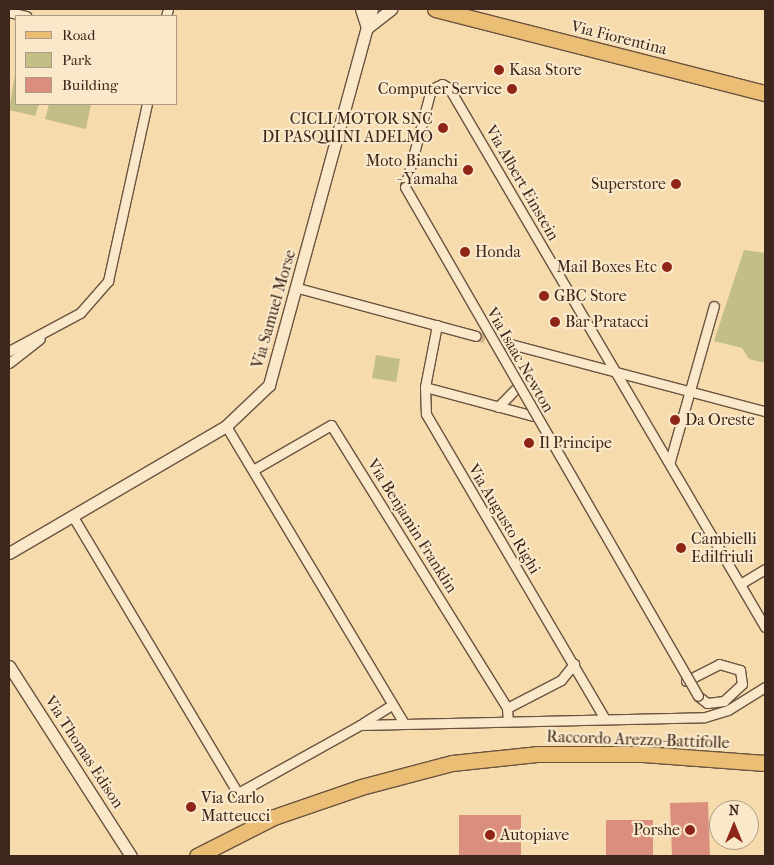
<!DOCTYPE html>
<html>
<head>
<meta charset="utf-8">
<style>
  body { margin:0 }
  #map { position:relative; width:774px; height:865px; overflow:hidden; background:#f6dbac; font-family:"IM FELL French Canon",serif }
  div>[style] { position:absolute }
  .green>* { inset:0; background:#c2be85 }
  .building>* { inset:0; background:#dc8e7e }
  .minor-tunnel>* { height:9px; margin-top:-4.5px; transform-origin:0; background:repeating-linear-gradient(90deg,#d1b78f 0 9px,transparent 0 13.5px) }
  .roads { filter:drop-shadow(1px 0 #6b5340) drop-shadow(-1px 0 #6b5340) drop-shadow(0 1px #6b5340) drop-shadow(0 -1px #6b5340) }
  .minor>* { height:9px; margin:-4.5px; padding:0 4.5px; transform-origin:4.5px; border-radius:4.5px; background:#f9e8c9 }
  .tertiary>* { height:11px; margin:-5.5px; padding:0 5.5px; transform-origin:5.5px; border-radius:5.5px; background:#f9e8c9 }
  .primary>* { height:15px; margin:-7.5px; padding:0 7.5px; transform-origin:7.5px; border-radius:7.5px; background:#ebbe76 }
  .bridges { filter:drop-shadow(1px 0 #6b5340) drop-shadow(-1px 0 #6b5340) drop-shadow(0 1px #6b5340) drop-shadow(0 -1px #6b5340) }
  .minor-bridge>* { height:9px; margin:-4.5px; padding:0 4.5px; transform-origin:4.5px; border-radius:4.5px; background:#f9e8c9 }
  .dots>* { width:14px; height:14px; translate:-50% -50%; box-sizing:border-box; border:2px solid #f9e8c9; border-radius:50% }
  span { translate:-50% -50%; white-space:nowrap; text-align:center; line-height:1.15; -webkit-text-stroke:4.5px #f9e8c9; paint-order:stroke }
  .street-label { font-size:16px; color:#3d261c }
  .poi-label { font-size:16px; color:#3d261c }
  .left { translate:0 -50%; text-align:left }
  .right { translate:-100% -50%; text-align:right }
  .frame { position:absolute; inset:0; border:10px solid #3d261c; pointer-events:none }
  .legend { position:absolute; left:15px; top:15px; width:162px; height:90px; box-sizing:border-box; background:#f9e8c9; border:1px solid #ae9a84; margin:0; padding:6px 9px; list-style:none; font-size:15px; color:#3d261c }
  .legend li { display:flex; align-items:center; gap:10px; height:25px }
  .legend b { width:25px; border:1px solid #ae9a84 }
  .north { position:absolute; left:709px; top:800px; width:50px; height:50px; box-sizing:border-box; background:#f9e8c9; border:1px solid #ae9a84; border-radius:50%; rotate:0deg; font-size:14px; font-weight:700; line-height:20px; text-align:center; color:#3d261c }
  .north::after { content:''; display:block; margin:auto; width:18px; height:22px; background:#8f2418; clip-path:polygon(50% 0,100% 100%,50% 72%,0 100%) }
</style>
</head>
<body>
<div id="map">
  <div class="green">
    <div style="clip-path:polygon(16px 68px,16px 104px,39px 104px,35px 116px,9px 110px)"></div>
    <div style="clip-path:polygon(49px 104px,91px 104px,86px 129px,45px 119px)"></div>
    <div style="clip-path:polygon(744px 250px,765px 253px,765px 363px,749px 359px,742px 348px,714px 341px)"></div>
    <div style="clip-path:polygon(376px 355px,400px 359px,396px 382px,372px 378px)"></div>
  </div>
  <div class="building">
    <div style="clip-path:polygon(708px 802px,710px 856px,672px 856px,670px 803px)"></div>
    <div style="clip-path:polygon(459px 815px,521px 815px,521px 855px,459px 855px)"></div>
    <div style="clip-path:polygon(606px 820px,653px 820px,653px 856px,606px 856px)"></div>
  </div>
  <div class="minor-tunnel">
    <div style="left:476px;top:336px;width:23px;rotate:13deg"></div>
  </div>
  <div class="roads">
    <div class="minor">
      <div style="left:9px;top:12px;width:18px;rotate:13deg"></div>
      <div style="left:166px;top:16px;width:7px;rotate:-74deg"></div>
      <div style="left:405px;top:187px;width:101px;rotate:-75.1deg"></div>
      <div style="left:431px;top:89px;width:12px;rotate:-24deg"></div>
      <div style="left:442px;top:84px;width:8px;rotate:30deg"></div>
      <div style="left:449px;top:88px;width:625px;rotate:59.62deg"></div>
      <div style="left:298px;top:288px;width:184px;rotate:15.1deg"></div>
      <div style="left:437px;top:325px;width:63px;rotate:101deg"></div>
      <div style="left:425px;top:387px;width:27px;rotate:88deg"></div>
      <div style="left:426px;top:414px;width:351px;rotate:59.6deg"></div>
      <div style="left:503px;top:342px;width:271px;rotate:14.8deg"></div>
      <div style="left:9px;top:351px;width:81px;rotate:-28.2deg"></div>
      <div style="left:80px;top:313px;width:43px;rotate:-48.8deg"></div>
      <div style="left:108px;top:281px;width:181px;rotate:-77.6deg"></div>
      <div style="left:9px;top:363px;width:39px;rotate:-38deg"></div>
      <div style="left:425px;top:387px;width:113px;rotate:14.9deg"></div>
      <div style="left:498px;top:407px;width:28px;rotate:-46deg"></div>
      <div style="left:226px;top:426px;width:345px;rotate:59.1deg"></div>
      <div style="left:670px;top:461px;width:161px;rotate:-74.2deg"></div>
      <div style="left:253px;top:470px;width:90px;rotate:-30deg"></div>
      <div style="left:331px;top:425px;width:333px;rotate:58.1deg"></div>
      <div style="left:507px;top:708px;width:13px;rotate:86deg"></div>
      <div style="left:72px;top:515px;width:324px;rotate:59.2deg"></div>
      <div style="left:238px;top:793px;width:140px;rotate:-29.1deg"></div>
      <div style="left:360px;top:725px;width:345px;rotate:-1.3deg"></div>
      <div style="left:705px;top:717px;width:24px;rotate:-17deg"></div>
      <div style="left:728px;top:710px;width:44px;rotate:-31.9deg"></div>
      <div style="left:740px;top:584px;width:29px;rotate:-31deg"></div>
      <div style="left:686px;top:681px;width:37px;rotate:-27deg"></div>
      <div style="left:719px;top:664px;width:22px;rotate:16deg"></div>
      <div style="left:740px;top:670px;width:14px;rotate:82deg"></div>
      <div style="left:742px;top:684px;width:25px;rotate:137deg"></div>
      <div style="left:724px;top:701px;width:17px;rotate:173deg"></div>
      <div style="left:707px;top:703px;width:11px;rotate:-142deg"></div>
      <div style="left:507px;top:708px;width:61px;rotate:-27.4deg"></div>
      <div style="left:561px;top:680px;width:21px;rotate:-51deg"></div>
      <div style="left:363px;top:723px;width:32px;rotate:-32deg"></div>
    </div>
    <div class="tertiary">
      <div style="left:361px;top:9px;width:20px;rotate:72deg"></div>
      <div style="left:367px;top:28px;width:31px;rotate:-38deg"></div>
      <div style="left:9px;top:553px;width:251px;rotate:-30.3deg"></div>
      <div style="left:226px;top:426px;width:59px;rotate:-43.6deg"></div>
      <div style="left:269px;top:385px;width:390px;rotate:-74.7deg"></div>
      <div style="left:9px;top:666px;width:226px;rotate:57.3deg"></div>
    </div>
    <div class="primary">
      <div style="left:435px;top:9px;width:341px;rotate:14.3deg"></div>
      <div style="left:197px;top:856px;width:86px;rotate:-26.9deg"></div>
      <div style="left:274px;top:817px;width:92px;rotate:-19deg"></div>
      <div style="left:361px;top:787px;width:94px;rotate:-14.8deg"></div>
      <div style="left:452px;top:763px;width:85px;rotate:-6deg"></div>
      <div style="left:537px;top:754px;width:106px"></div>
      <div style="left:643px;top:754px;width:122px;rotate:4.2deg"></div>
    </div>
  </div>
  <div class="bridges">
    <div class="minor-bridge">
      <div style="left:405px;top:187px;width:587px;rotate:60.07deg"></div>
    </div>
  </div>
  <div class="dots">
    <div style="left:499px;top:70px;background:#8f2418"></div>
    <div style="left:512px;top:89px;background:#8f2418"></div>
    <div style="left:443px;top:128px;background:#8f2418"></div>
    <div style="left:468px;top:170px;background:#8f2418"></div>
    <div style="left:676px;top:184px;background:#8f2418"></div>
    <div style="left:465px;top:252px;background:#8f2418"></div>
    <div style="left:667px;top:267px;background:#8f2418"></div>
    <div style="left:544px;top:296px;background:#8f2418"></div>
    <div style="left:555px;top:322px;background:#8f2418"></div>
    <div style="left:675px;top:420px;background:#8f2418"></div>
    <div style="left:529px;top:443px;background:#8f2418"></div>
    <div style="left:681px;top:548px;background:#8f2418"></div>
    <div style="left:191px;top:807px;background:#8f2418"></div>
    <div style="left:690px;top:830px;background:#8f2418"></div>
    <div style="left:490px;top:835px;background:#8f2418"></div>
  </div>
  <div class="street-label">
    <span style="left:619px;top:38px;rotate:14deg">Via Fiorentina</span>
    <span style="left:522px;top:183px;rotate:60deg">Via Albert Einstein</span>
    <span style="left:274px;top:309px;rotate:-74deg">Via Samuel Morse</span>
    <span style="left:520px;top:360px;rotate:60deg">Via Isaac Newton</span>
    <span style="left:504px;top:519px;rotate:59deg">Via Augusto Righi</span>
    <span style="left:412px;top:526px;rotate:58deg">Via Benjamin Franklin</span>
    <span style="left:638px;top:740px;rotate:2deg">Raccordo Arezzo-Battifolle</span>
    <span style="left:84px;top:752px;rotate:57deg">Via Thomas Edison</span>
  </div>
  <div class="poi-label">
    <span class="left" style="left:509px;top:70px">Kasa Store</span>
    <span class="right" style="left:502px;top:89px">Computer Service</span>
    <span class="right" style="left:433px;top:128px">CICLI MOTOR SNC<br>DI PASQUINI ADELMO</span>
    <span class="right" style="left:458px;top:170px">Moto Bianchi<br>- Yamaha</span>
    <span class="right" style="left:666px;top:184px">Superstore</span>
    <span class="left" style="left:475px;top:252px">Honda</span>
    <span class="right" style="left:657px;top:267px">Mail Boxes Etc</span>
    <span class="left" style="left:554px;top:296px">GBC Store</span>
    <span class="left" style="left:565px;top:322px">Bar Pratacci</span>
    <span class="left" style="left:685px;top:420px">Da Oreste</span>
    <span class="left" style="left:539px;top:443px">Il Principe</span>
    <span class="left" style="left:691px;top:548px">Cambielli<br>Edilfriuli</span>
    <span class="left" style="left:201px;top:807px">Via Carlo<br>Matteucci</span>
    <span class="right" style="left:680px;top:830px">Porshe</span>
    <span class="left" style="left:500px;top:835px">Autopiave</span>
  </div>
  <div class="frame"></div>
  <ul class="legend">
  <li><b style="height:6px;background:#ebbe76"></b>Road</li>
  <li><b style="height:14px;background:#c2be85"></b>Park</li>
  <li><b style="height:14px;background:#dc8e7e"></b>Building</li>
  </ul>
  <div class="north">N</div>
</div>
</body>
</html>
